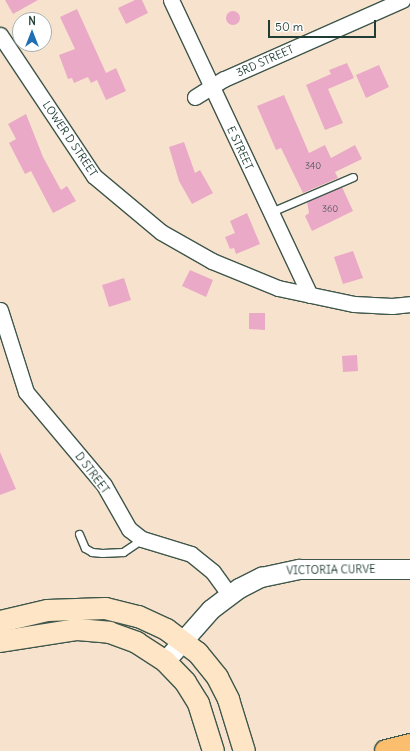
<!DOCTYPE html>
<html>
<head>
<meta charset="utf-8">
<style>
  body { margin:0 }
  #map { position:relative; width:410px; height:751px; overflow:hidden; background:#f7e3cd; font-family:Delius,sans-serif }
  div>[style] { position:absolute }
  .building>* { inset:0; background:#eaa9c6 }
  .round { border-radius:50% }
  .roads { filter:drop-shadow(1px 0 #3f564b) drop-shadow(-1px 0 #3f564b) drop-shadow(0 1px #3f564b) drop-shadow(0 -1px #3f564b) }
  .service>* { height:7px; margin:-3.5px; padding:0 3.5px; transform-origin:3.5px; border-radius:3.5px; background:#fff }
  .minor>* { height:15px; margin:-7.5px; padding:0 7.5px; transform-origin:7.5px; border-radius:7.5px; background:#fff }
  .tertiary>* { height:19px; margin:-9.5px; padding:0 9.5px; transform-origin:9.5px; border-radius:9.5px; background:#fff }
  .secondary>* { height:21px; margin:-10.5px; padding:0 10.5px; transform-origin:10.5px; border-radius:10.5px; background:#fde5c5 }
  .trunk>* { height:22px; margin:-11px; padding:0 11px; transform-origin:11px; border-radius:11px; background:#fbbe6e }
  span { translate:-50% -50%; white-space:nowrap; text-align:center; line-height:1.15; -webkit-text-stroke:3px #fff; paint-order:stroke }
  .number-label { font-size:9px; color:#525858 }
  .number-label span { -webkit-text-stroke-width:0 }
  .street-label { font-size:11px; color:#1f3d34 }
  .north { position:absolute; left:12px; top:12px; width:40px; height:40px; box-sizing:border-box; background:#fff; border:1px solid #a5b1ae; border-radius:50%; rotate:0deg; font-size:11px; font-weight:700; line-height:16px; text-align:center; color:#1f3d34 }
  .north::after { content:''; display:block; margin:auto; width:14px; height:18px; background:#1f6fb2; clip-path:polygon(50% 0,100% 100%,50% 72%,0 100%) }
  .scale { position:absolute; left:268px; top:20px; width:108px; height:18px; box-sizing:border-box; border:2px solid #1f3d34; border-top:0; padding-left:5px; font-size:12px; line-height:14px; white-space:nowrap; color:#1f3d34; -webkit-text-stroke:3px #fff; paint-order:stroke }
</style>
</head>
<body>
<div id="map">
  <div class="building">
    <div style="clip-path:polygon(5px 0,38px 0,13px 14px)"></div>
    <div style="clip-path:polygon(135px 0,142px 0,148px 13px,126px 24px,118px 8px)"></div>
    <div style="clip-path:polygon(77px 9px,106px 73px,116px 68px,126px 91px,106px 100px,97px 80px,91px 83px,88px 77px,74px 83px,72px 78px,68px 79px,59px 55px,75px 49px,60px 17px)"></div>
    <div class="round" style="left:226px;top:11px;width:14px;height:14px"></div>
    <div style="clip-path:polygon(347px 63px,354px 78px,328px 89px,343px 123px,325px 130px,306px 85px,331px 74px,329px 70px)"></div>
    <div style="clip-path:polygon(379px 65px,389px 87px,366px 98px,356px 75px)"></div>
    <div style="clip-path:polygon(284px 95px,309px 153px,325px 145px,331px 158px,355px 145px,362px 159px,335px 172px,338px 178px,303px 193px,281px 148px,276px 150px,257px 106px)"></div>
    <div style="clip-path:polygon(26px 114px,43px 157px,61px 190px,67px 186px,76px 201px,53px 213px,31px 171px,25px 174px,9px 143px,16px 139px,8px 124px)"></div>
    <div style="clip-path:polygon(184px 142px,195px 173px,200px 170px,213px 193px,192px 204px,179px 181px,169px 147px)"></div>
    <div style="clip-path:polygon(342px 187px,353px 211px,312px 231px,305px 216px,309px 213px,307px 202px)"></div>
    <div style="clip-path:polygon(247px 213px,260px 244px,236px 254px,234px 248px,230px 249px,225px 237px,235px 233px,230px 221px)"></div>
    <div style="clip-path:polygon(353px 251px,363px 278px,343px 284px,334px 257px)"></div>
    <div style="clip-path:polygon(190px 270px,213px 280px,206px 297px,182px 286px)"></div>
    <div style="clip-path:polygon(124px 278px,131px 300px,109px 307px,102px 285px)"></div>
    <div style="clip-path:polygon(249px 313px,265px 313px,265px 330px,249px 329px)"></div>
    <div style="clip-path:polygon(357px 355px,358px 371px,343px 372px,342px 356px)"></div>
    <div style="clip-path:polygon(0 452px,16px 489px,0 495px)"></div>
  </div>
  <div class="roads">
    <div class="service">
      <div style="left:271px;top:212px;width:89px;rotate:-23.1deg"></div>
      <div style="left:79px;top:534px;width:15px;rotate:67deg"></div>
      <div style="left:85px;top:548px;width:8px;rotate:30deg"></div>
      <div style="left:92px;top:552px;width:10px;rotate:6deg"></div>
      <div style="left:102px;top:553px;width:21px;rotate:-3deg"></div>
      <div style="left:123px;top:552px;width:23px;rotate:-34deg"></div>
    </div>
    <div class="minor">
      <div style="left:171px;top:0;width:326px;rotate:64.8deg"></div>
      <div style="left:0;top:35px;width:169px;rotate:56.3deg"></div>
      <div style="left:94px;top:176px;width:87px;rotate:39.9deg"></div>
      <div style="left:161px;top:232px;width:59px;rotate:29.6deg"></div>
      <div style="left:212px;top:261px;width:71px;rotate:22.2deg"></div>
      <div style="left:278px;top:288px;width:78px;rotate:11.9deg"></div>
      <div style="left:354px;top:304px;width:38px;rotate:3deg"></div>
      <div style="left:392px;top:306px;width:18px;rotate:-6deg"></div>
      <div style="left:195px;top:97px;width:34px;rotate:-32deg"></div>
      <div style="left:224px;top:79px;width:195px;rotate:-23.9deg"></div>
      <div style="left:0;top:310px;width:86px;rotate:72.4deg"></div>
      <div style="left:26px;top:392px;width:121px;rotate:50deg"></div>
      <div style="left:104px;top:485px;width:51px;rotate:60.4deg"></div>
      <div style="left:129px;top:529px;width:16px;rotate:38deg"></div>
      <div style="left:142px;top:539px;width:51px;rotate:17deg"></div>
      <div style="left:191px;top:554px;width:28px;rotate:39deg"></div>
      <div style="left:213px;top:572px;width:27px;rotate:54deg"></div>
    </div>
    <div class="tertiary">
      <div style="left:165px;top:661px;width:69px;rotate:-48.5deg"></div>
      <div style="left:211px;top:609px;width:35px;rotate:-37deg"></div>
      <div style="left:239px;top:588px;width:25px;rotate:-27deg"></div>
      <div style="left:261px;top:577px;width:39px;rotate:-12deg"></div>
      <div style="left:299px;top:569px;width:111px"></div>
    </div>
    <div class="secondary">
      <div style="left:0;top:621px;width:48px;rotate:-13.2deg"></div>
      <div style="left:47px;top:610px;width:58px;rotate:-2deg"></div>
      <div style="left:105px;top:608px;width:34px;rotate:14deg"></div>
      <div style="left:138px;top:616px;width:31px;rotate:25deg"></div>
      <div style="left:166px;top:629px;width:39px;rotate:37deg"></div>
      <div style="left:197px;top:652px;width:32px;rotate:51deg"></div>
      <div style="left:217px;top:677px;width:25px;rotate:63deg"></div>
      <div style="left:228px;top:699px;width:54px;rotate:72.9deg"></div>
      <div style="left:0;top:641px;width:78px;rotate:-8.9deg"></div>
      <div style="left:77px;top:629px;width:32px;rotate:5deg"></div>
      <div style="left:109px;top:632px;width:29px;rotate:20deg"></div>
      <div style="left:136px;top:642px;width:35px;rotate:33deg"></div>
      <div style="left:165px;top:661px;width:29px;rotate:46deg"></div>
      <div style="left:185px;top:682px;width:25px;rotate:58deg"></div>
      <div style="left:198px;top:703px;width:50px;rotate:72.6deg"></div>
    </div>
    <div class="trunk">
      <div style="left:386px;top:751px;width:25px;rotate:-14deg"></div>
    </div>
  </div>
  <div class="number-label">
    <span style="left:313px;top:166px">340</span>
    <span style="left:330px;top:209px">360</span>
  </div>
  <div class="street-label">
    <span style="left:265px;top:61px;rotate:-24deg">3RD STREET</span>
    <span style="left:70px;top:139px;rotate:56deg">LOWER D STREET</span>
    <span style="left:240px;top:148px;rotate:65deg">E STREET</span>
    <span style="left:92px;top:473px;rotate:53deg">D STREET</span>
    <span style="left:331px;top:570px;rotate:-1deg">VICTORIA CURVE</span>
  </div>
  <div class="north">N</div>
  <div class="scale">50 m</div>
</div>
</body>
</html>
